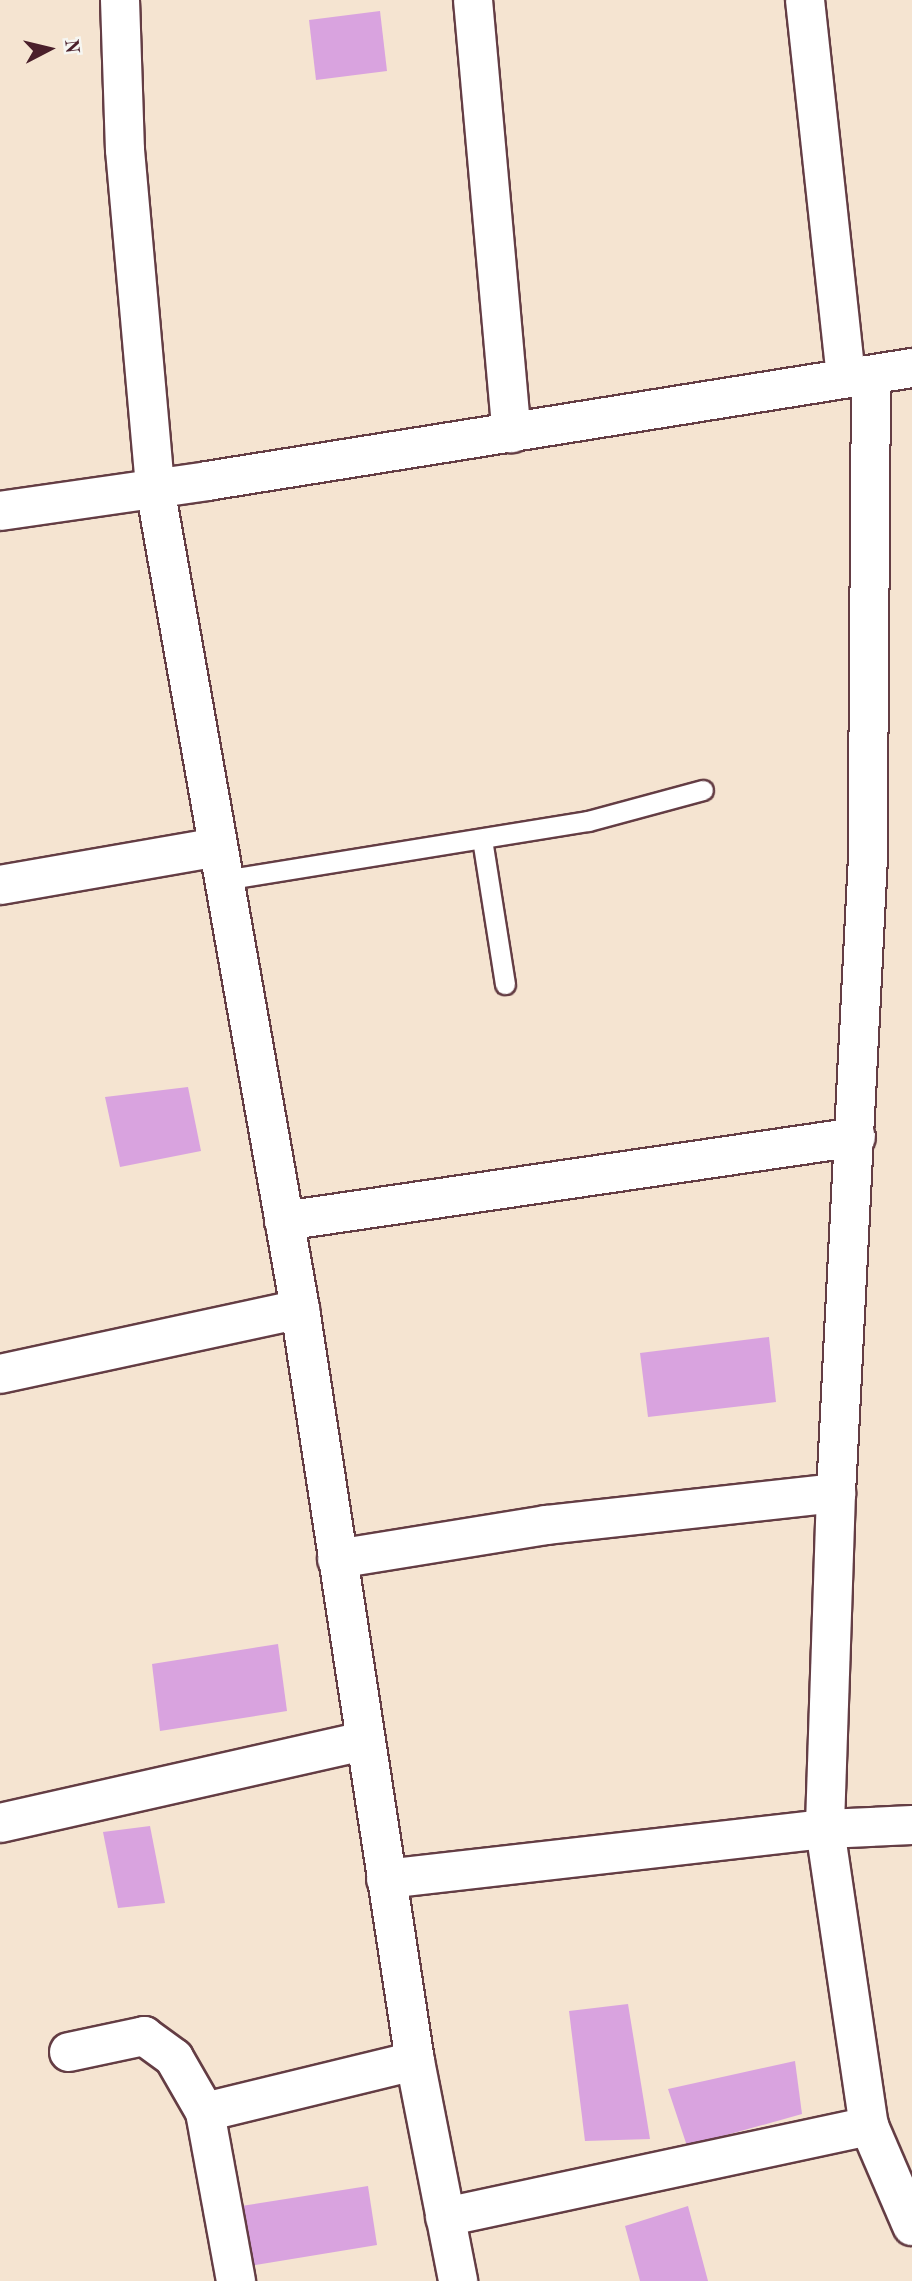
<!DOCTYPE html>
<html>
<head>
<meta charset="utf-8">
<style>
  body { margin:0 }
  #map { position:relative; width:912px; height:2281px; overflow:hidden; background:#f5e4d1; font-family:"Old Standard TT",serif }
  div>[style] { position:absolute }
  .building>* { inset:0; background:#d9a3df }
  .roads { filter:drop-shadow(2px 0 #643d44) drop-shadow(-2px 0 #643d44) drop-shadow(0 2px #643d44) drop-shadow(0 -2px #643d44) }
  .service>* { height:19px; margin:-9.5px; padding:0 9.5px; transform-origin:9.5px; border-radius:9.5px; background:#fff }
  .minor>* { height:38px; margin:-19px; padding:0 19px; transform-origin:19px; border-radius:19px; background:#fff }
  span { translate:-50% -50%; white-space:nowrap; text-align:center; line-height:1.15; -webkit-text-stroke:6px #f6f6f2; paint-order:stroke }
  .north { position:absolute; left:14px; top:14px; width:70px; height:70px; -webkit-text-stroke:5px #f6f6f2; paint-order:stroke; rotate:83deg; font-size:19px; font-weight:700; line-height:28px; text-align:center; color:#4a1f2b }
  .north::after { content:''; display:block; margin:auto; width:24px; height:32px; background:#4a1f2b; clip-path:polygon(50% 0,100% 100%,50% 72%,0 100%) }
</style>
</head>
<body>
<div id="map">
  <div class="building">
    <div style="clip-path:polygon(380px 11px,387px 71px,316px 80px,309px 20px)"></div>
    <div style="clip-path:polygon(188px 1087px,201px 1151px,120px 1167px,105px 1097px)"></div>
    <div style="clip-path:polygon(769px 1337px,776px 1402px,648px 1417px,640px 1353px)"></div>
    <div style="clip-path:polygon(278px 1644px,287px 1711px,160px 1731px,152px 1664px)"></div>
    <div style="clip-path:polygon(150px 1826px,165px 1903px,118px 1908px,103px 1832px)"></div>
    <div style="clip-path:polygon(628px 2004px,650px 2139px,585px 2141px,569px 2011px)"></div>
    <div style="clip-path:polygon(795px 2061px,802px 2114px,687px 2146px,668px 2089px)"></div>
    <div style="clip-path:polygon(368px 2186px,377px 2245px,244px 2267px,235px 2207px)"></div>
    <div style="clip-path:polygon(688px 2206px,708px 2281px,640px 2281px,625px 2226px)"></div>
  </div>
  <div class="roads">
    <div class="service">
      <div style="left:482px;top:839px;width:147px;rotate:81deg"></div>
      <div style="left:223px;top:880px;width:370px;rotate:-9.2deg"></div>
      <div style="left:588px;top:821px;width:119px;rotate:-15.1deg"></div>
    </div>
    <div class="minor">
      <div style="left:120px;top:0;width:150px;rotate:88.1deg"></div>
      <div style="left:125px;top:150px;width:339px;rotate:84.9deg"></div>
      <div style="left:155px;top:488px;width:834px;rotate:79.98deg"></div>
      <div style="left:300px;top:1309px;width:761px;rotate:81.31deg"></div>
      <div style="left:415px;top:2061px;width:224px;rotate:78.9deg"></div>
      <div style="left:473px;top:0;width:435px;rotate:84.9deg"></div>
      <div style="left:805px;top:0;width:380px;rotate:83.8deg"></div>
      <div style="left:871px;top:375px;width:482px;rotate:90.4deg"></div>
      <div style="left:868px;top:857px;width:637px;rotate:92.88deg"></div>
      <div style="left:836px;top:1493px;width:336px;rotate:91.9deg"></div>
      <div style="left:825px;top:1829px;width:300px;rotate:81.6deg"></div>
      <div style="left:869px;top:2126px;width:109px;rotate:66.7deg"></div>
      <div style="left:0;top:511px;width:209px;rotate:-8.2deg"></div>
      <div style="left:207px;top:481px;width:714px;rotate:-9.11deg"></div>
      <div style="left:0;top:885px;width:220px;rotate:-9.9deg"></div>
      <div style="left:284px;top:1221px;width:578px;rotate:-8.35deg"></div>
      <div style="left:0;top:1374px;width:307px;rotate:-12.2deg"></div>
      <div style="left:337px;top:1559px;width:212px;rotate:-9.2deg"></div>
      <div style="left:546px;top:1525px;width:292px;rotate:-6.3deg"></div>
      <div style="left:0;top:1823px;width:373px;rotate:-12.7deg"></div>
      <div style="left:386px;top:1879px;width:442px;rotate:-6.5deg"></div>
      <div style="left:825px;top:1829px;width:87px;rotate:-2.6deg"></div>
      <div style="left:69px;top:2052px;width:77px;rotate:-12deg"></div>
      <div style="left:144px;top:2036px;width:37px;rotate:36deg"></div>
      <div style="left:174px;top:2058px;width:62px;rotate:60.1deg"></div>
      <div style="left:205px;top:2112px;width:172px;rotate:79.6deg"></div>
      <div style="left:205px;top:2112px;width:216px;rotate:-13.7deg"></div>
      <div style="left:445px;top:2217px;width:434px;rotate:-12.1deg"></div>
    </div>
  </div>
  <div class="north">N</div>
</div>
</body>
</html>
